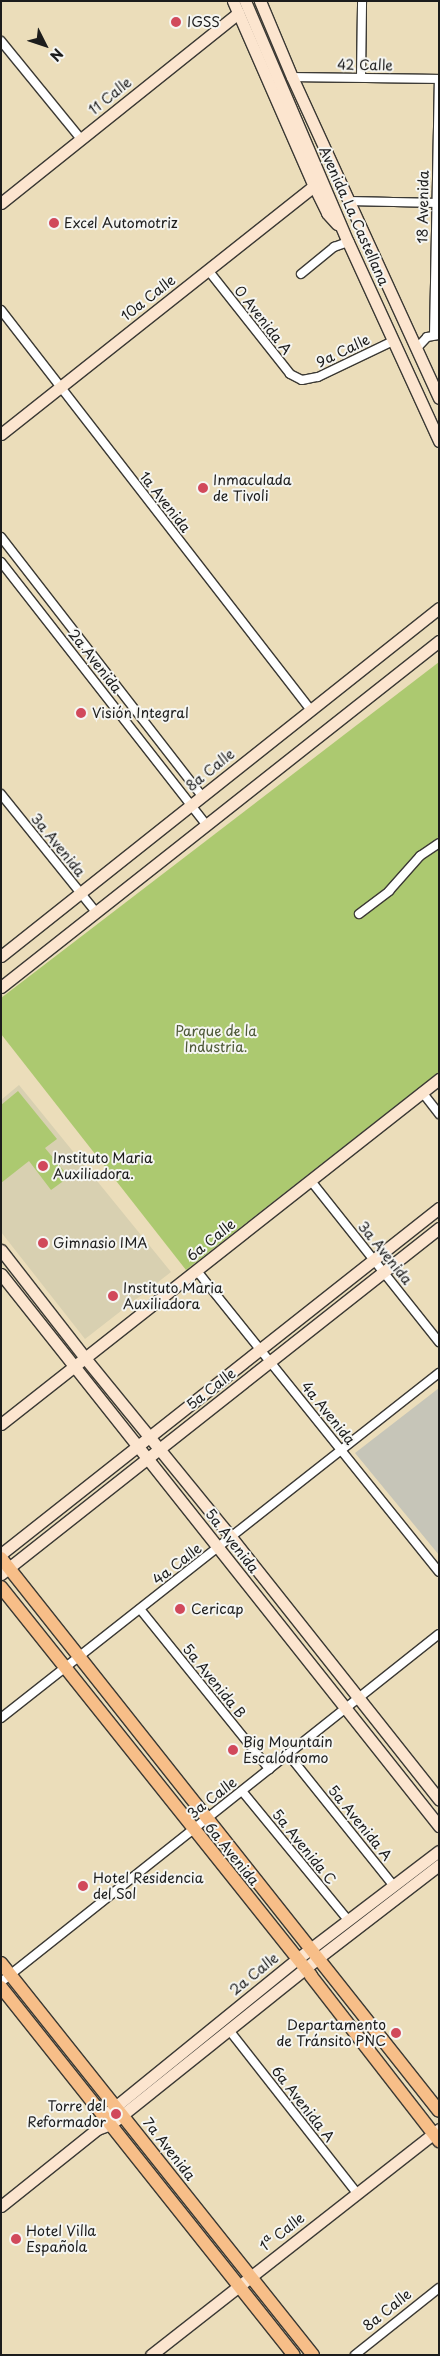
<!DOCTYPE html>
<html>
<head>
<meta charset="utf-8">
<style>
  body { margin:0 }
  #map { position:relative; width:440px; height:2356px; overflow:hidden; background:#ebddba; font-family:"Playpen Sans",sans-serif }
  div>[style] { position:absolute }
  .built>* { inset:0; background:#d8d0b1 }
  .industrial>* { inset:0; background:#c6c5b8 }
  .green>* { inset:0; background:#acc970 }
  .roads { filter:drop-shadow(1px 0 #3b3934) drop-shadow(-1px 0 #3b3934) drop-shadow(0 1px #3b3934) drop-shadow(0 -1px #3b3934) }
  .street>* { height:8px; margin:-4px; padding:0 4px; transform-origin:4px; border-radius:4px; background:#fff }
  .secondary>* { height:11px; margin:-5.5px; padding:0 5.5px; transform-origin:5.5px; border-radius:5.5px; background:#fce5cf }
  .primary>* { height:12px; margin:-6px; padding:0 6px; transform-origin:6px; border-radius:6px; background:#f7be88 }
  .dots>* { width:14px; height:14px; translate:-50% -50%; box-sizing:border-box; border:2px solid #f6f6f2; border-radius:50% }
  span { translate:-50% -50%; white-space:nowrap; text-align:center; line-height:1.15; -webkit-text-stroke:4px #f6f6f2; paint-order:stroke }
  .poi-label { font-size:14px; color:#1c1c1c }
  .left { translate:0 -50%; text-align:left }
  .right { translate:-100% -50%; text-align:right }
  .street-label { font-size:14px; color:#1c1c1c }
  .park-label { font-size:14px; color:#4e5939 }
  .frame { position:absolute; inset:0; border:2px solid #1c1c1c; pointer-events:none }
  .north { position:absolute; left:20px; top:20px; width:50px; height:50px; -webkit-text-stroke:4px #f6f6f2; paint-order:stroke; rotate:131deg; font-size:14px; font-weight:700; line-height:20px; text-align:center; color:#1c1c1c }
  .north::after { content:''; display:block; margin:auto; width:18px; height:22px; background:#1c1c1c; clip-path:polygon(50% 0,100% 100%,50% 72%,0 100%) }
</style>
</head>
<body>
<div id="map">
  <div class="built">
    <div style="clip-path:polygon(19px 1085px,171px 1272px,85px 1339px,1px 1232px,1px 1100px)"></div>
  </div>
  <div class="industrial">
    <div style="clip-path:polygon(439px 1388px,439px 1555px,355px 1453px)"></div>
  </div>
  <div class="green">
    <div style="clip-path:polygon(439px 662px,439px 1072px,186px 1270px,1px 1034px,1px 998px)"></div>
    <div style="clip-path:polygon(18px 1091px,57px 1139px,45px 1148px,69px 1177px,51px 1190px,29px 1161px,1px 1183px,1px 1105px)"></div>
  </div>
  <div class="roads">
    <div class="street">
      <div style="left:1px;top:41px;width:127px;rotate:50.8deg"></div>
      <div style="left:292px;top:77px;width:147px;rotate:0.8deg"></div>
      <div style="left:361px;top:77px;width:76px;rotate:-89.2deg"></div>
      <div style="left:348px;top:201px;width:91px;rotate:1.3deg"></div>
      <div style="left:208px;top:270px;width:132px;rotate:51.7deg"></div>
      <div style="left:290px;top:374px;width:13px;rotate:27deg"></div>
      <div style="left:302px;top:380px;width:16px;rotate:-11deg"></div>
      <div style="left:318px;top:377px;width:83px;rotate:-25.6deg"></div>
      <div style="left:301px;top:274px;width:43px;rotate:-39.3deg"></div>
      <div style="left:334px;top:247px;width:15px;rotate:-20deg"></div>
      <div style="left:1px;top:310px;width:505px;rotate:52.24deg"></div>
      <div style="left:434px;top:335px;width:256px;rotate:-88.9deg"></div>
      <div style="left:416px;top:349px;width:16px;rotate:-47deg"></div>
      <div style="left:427px;top:337px;width:12px;rotate:-9deg"></div>
      <div style="left:1px;top:537px;width:328px;rotate:52.2deg"></div>
      <div style="left:1px;top:562px;width:333px;rotate:52deg"></div>
      <div style="left:1px;top:794px;width:151px;rotate:51.2deg"></div>
      <div style="left:359px;top:914px;width:38px;rotate:-37deg"></div>
      <div style="left:389px;top:891px;width:47px;rotate:-48.5deg"></div>
      <div style="left:420px;top:856px;width:23px;rotate:-34deg"></div>
      <div style="left:422px;top:1092px;width:28px;rotate:52deg"></div>
      <div style="left:311px;top:1181px;width:206px;rotate:51.5deg"></div>
      <div style="left:197px;top:1271px;width:386px;rotate:51.2deg"></div>
      <div style="left:140px;top:1609px;width:206px;rotate:51.1deg"></div>
      <div style="left:1px;top:1718px;width:558px;rotate:-38.23deg"></div>
      <div style="left:288px;top:1754px;width:168px;rotate:51.3deg"></div>
      <div style="left:242px;top:1791px;width:167px;rotate:50.6deg"></div>
      <div style="left:1px;top:1982px;width:559px;rotate:-38.47deg"></div>
      <div style="left:229px;top:2030px;width:207px;rotate:51.9deg"></div>
      <div style="left:355px;top:2355px;width:107px;rotate:-38.6deg"></div>
    </div>
    <div class="secondary">
      <div style="left:233px;top:1px;width:202px;rotate:66.4deg"></div>
      <div style="left:314px;top:186px;width:30px;rotate:64deg"></div>
      <div style="left:327px;top:213px;width:15px;rotate:48deg"></div>
      <div style="left:245px;top:1px;width:262px;rotate:66.9deg"></div>
      <div style="left:348px;top:242px;width:219px;rotate:65.4deg"></div>
      <div style="left:260px;top:1px;width:82px;rotate:67.2deg"></div>
      <div style="left:292px;top:77px;width:353px;rotate:65.4deg"></div>
      <div style="left:1px;top:203px;width:304px;rotate:-38.7deg"></div>
      <div style="left:1px;top:434px;width:399px;rotate:-38.4deg"></div>
      <div style="left:1px;top:956px;width:559px;rotate:-38.47deg"></div>
      <div style="left:1px;top:987px;width:558px;rotate:-38.31deg"></div>
      <div style="left:1px;top:1250px;width:137px;rotate:52.1deg"></div>
      <div style="left:85px;top:1358px;width:231px;rotate:50.8deg"></div>
      <div style="left:231px;top:1537px;width:335px;rotate:51.6deg"></div>
      <div style="left:1px;top:1274px;width:705px;rotate:51.57deg"></div>
      <div style="left:1px;top:1424px;width:558px;rotate:-38.23deg"></div>
      <div style="left:1px;top:1554px;width:558px;rotate:-38.31deg"></div>
      <div style="left:1px;top:1574px;width:558px;rotate:-38.31deg"></div>
      <div style="left:101px;top:2123px;width:15px;rotate:-53deg"></div>
      <div style="left:110px;top:2111px;width:241px;rotate:-39.1deg"></div>
      <div style="left:297px;top:1959px;width:178px;rotate:-37.3deg"></div>
      <div style="left:1px;top:2206px;width:123px;rotate:-38.7deg"></div>
      <div style="left:97px;top:2129px;width:15px;rotate:-20deg"></div>
      <div style="left:111px;top:2124px;width:259px;rotate:-38.7deg"></div>
      <div style="left:313px;top:1962px;width:159px;rotate:-37.6deg"></div>
      <div style="left:151px;top:2355px;width:366px;rotate:-38.1deg"></div>
    </div>
    <div class="primary">
      <div style="left:1px;top:1558px;width:705px;rotate:51.62deg"></div>
      <div style="left:1px;top:1587px;width:497px;rotate:51.4deg"></div>
      <div style="left:311px;top:1976px;width:209px;rotate:52.2deg"></div>
      <div style="left:1px;top:1963px;width:501px;rotate:51.48deg"></div>
      <div style="left:1px;top:1987px;width:470px;rotate:51.5deg"></div>
    </div>
  </div>
  <div class="dots">
    <div style="left:176px;top:22px;background:#d1495b"></div>
    <div style="left:54px;top:223px;background:#d1495b"></div>
    <div style="left:203px;top:488px;background:#d1495b"></div>
    <div style="left:81px;top:713px;background:#d1495b"></div>
    <div style="left:43px;top:1166px;background:#d1495b"></div>
    <div style="left:43px;top:1243px;background:#d1495b"></div>
    <div style="left:113px;top:1296px;background:#d1495b"></div>
    <div style="left:180px;top:1609px;background:#d1495b"></div>
    <div style="left:233px;top:1750px;background:#d1495b"></div>
    <div style="left:83px;top:1886px;background:#d1495b"></div>
    <div style="left:396px;top:2033px;background:#d1495b"></div>
    <div style="left:116px;top:2114px;background:#d1495b"></div>
    <div style="left:16px;top:2239px;background:#d1495b"></div>
  </div>
  <div class="poi-label">
    <span class="left" style="left:187px;top:22px">IGSS</span>
    <span class="left" style="left:64px;top:223px">Excel Automotriz</span>
    <span class="left" style="left:213px;top:488px">Inmaculada<br>de Tivoli</span>
    <span class="left" style="left:92px;top:713px">Visión Integral</span>
    <span class="left" style="left:53px;top:1166px">Instituto Maria<br>Auxiliadora.</span>
    <span class="left" style="left:53px;top:1243px">Gimnasio IMA</span>
    <span class="left" style="left:123px;top:1296px">Instituto Maria<br>Auxiliadora</span>
    <span class="left" style="left:191px;top:1609px">Cericap</span>
    <span class="left" style="left:243px;top:1750px">Big Mountain<br>Escalódromo</span>
    <span class="left" style="left:93px;top:1886px">Hotel Residencia<br>del Sol</span>
    <span class="right" style="left:386px;top:2033px">Departamento<br>de Tránsito PNC</span>
    <span class="right" style="left:106px;top:2114px">Torre del<br>Reformador</span>
    <span class="left" style="left:26px;top:2239px">Hotel Villa<br>Española</span>
  </div>
  <div class="street-label">
    <span style="left:365px;top:65px;rotate:1deg">42 Calle</span>
    <span style="left:110px;top:96px;rotate:-39deg">11 Calle</span>
    <span style="left:423px;top:207px;rotate:-89deg">18 Avenida</span>
    <span style="left:354px;top:216px;rotate:66deg">Avenida La Castellana</span>
    <span style="left:148px;top:298px;rotate:-38deg">10a Calle</span>
    <span style="left:263px;top:320px;rotate:52deg">0 Avenida A</span>
    <span style="left:343px;top:351px;rotate:-26deg">9a Calle</span>
    <span style="left:165px;top:502px;rotate:52deg">1a Avenida</span>
    <span style="left:95px;top:661px;rotate:52deg">2a Avenida</span>
    <span style="left:210px;top:770px;rotate:-39deg">8a Calle</span>
    <span style="left:58px;top:845px;rotate:51deg">3a Avenida</span>
    <span style="left:211px;top:1240px;rotate:-39deg">6a Calle</span>
    <span style="left:385px;top:1253px;rotate:51deg">3a Avenida</span>
    <span style="left:211px;top:1389px;rotate:-38deg">5a Calle</span>
    <span style="left:328px;top:1413px;rotate:51deg">4a Avenida</span>
    <span style="left:232px;top:1541px;rotate:52deg">5a Avenida</span>
    <span style="left:177px;top:1564px;rotate:-38deg">4a Calle</span>
    <span style="left:214px;top:1681px;rotate:51deg">5a Avenida B</span>
    <span style="left:212px;top:1798px;rotate:-38deg">3a Calle</span>
    <span style="left:360px;top:1823px;rotate:51deg">5a Avenida A</span>
    <span style="left:304px;top:1847px;rotate:51deg">5a Avenida C</span>
    <span style="left:232px;top:1854px;rotate:51deg">6a Avenida</span>
    <span style="left:254px;top:1974px;rotate:-39deg">2a Calle</span>
    <span style="left:303px;top:2104px;rotate:52deg">6a Avenida A</span>
    <span style="left:169px;top:2149px;rotate:52deg">7a Avenida</span>
    <span style="left:282px;top:2232px;rotate:-38deg">1ª Calle</span>
    <span style="left:387px;top:2310px;rotate:-39deg">8a Calle</span>
  </div>
  <div class="park-label">
    <span style="left:216px;top:1039px">Parque de la<br>Industria.</span>
  </div>
  <div class="frame"></div>
  <div class="north">N</div>
</div>
</body>
</html>
